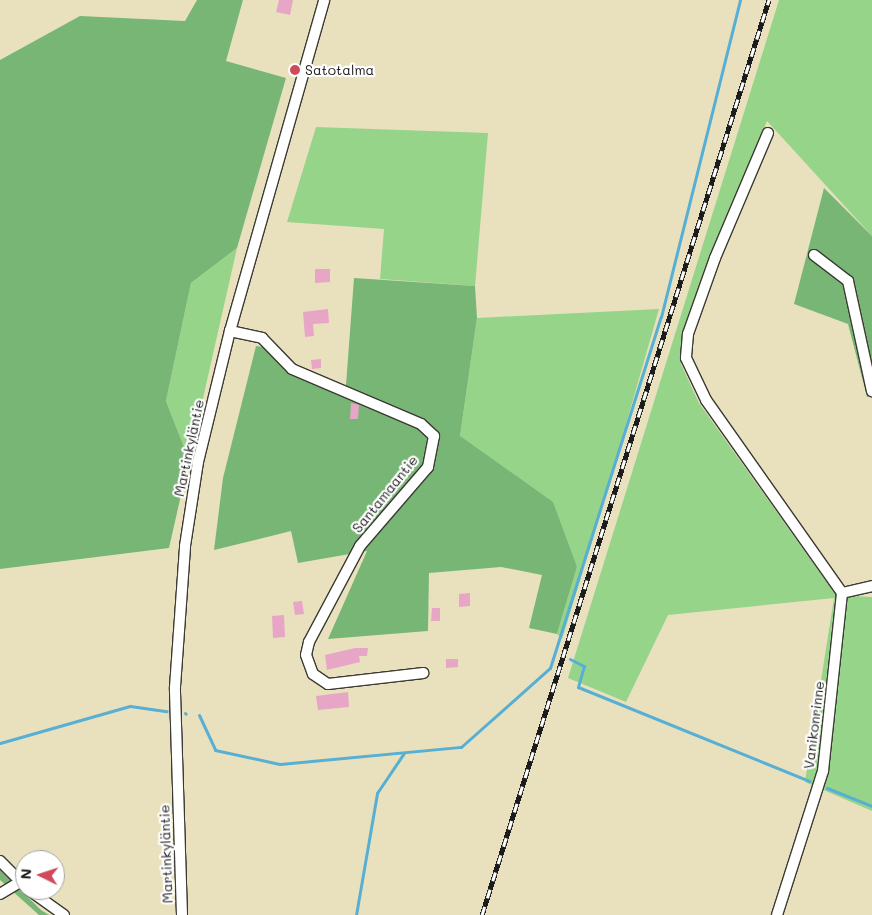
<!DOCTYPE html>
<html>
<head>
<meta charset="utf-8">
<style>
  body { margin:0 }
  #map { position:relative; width:872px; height:915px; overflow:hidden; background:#e9e1be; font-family:Mali,sans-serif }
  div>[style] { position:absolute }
  .green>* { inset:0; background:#96d48a }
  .forest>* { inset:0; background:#78b676 }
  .stream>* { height:3px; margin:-1.5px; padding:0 1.5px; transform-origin:1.5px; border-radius:1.5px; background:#57afd4 }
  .building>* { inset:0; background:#e7a6c5 }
  .roads { filter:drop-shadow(1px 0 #3b3a34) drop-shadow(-1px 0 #3b3a34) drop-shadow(0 1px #3b3a34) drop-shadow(0 -1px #3b3a34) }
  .minor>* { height:10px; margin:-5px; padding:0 5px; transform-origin:5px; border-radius:5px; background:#fff }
  .rail>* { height:5px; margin-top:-2.5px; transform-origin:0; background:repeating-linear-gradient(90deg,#fff 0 9px,#1c1c1c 0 18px); box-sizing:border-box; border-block:1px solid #1c1c1c }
  .dots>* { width:14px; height:14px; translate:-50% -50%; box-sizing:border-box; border:2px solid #fff; border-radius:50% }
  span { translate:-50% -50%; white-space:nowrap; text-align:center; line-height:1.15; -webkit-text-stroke:4.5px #fff; paint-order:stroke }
  .poi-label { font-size:14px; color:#1c1c1c }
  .left { translate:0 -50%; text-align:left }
  .street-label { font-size:14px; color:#1c1c1c }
  .north { position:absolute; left:15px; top:850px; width:50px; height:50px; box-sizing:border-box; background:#fff; border:1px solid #a4a4a4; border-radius:50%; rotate:274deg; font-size:14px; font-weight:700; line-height:20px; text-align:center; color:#1c1c1c }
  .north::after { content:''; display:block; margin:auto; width:18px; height:22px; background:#d1495b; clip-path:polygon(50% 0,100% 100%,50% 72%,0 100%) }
</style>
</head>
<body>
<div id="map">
  <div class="green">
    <div style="clip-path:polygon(779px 0,872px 0,872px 236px,767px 121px,683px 331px,681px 364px,699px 403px,828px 584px,853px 596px,872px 597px,872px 811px,805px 782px,834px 598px,668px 615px,626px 702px,568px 678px)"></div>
    <div style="clip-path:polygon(316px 127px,488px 133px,475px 286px,380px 279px,384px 229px,287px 222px)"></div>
    <div style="clip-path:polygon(237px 248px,189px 460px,166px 401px,191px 283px)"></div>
    <div style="clip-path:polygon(659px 309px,596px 529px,562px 639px,557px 634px,577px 567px,460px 436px,477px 318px)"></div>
  </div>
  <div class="forest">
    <div style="clip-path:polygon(197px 0,243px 0,226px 61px,286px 78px,237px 248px,191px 283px,166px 401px,189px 460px,169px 548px,0 569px,0 60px,80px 16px,185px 21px)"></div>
    <div style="clip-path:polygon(824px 188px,872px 236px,872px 395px,867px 397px,848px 324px,794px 304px)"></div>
    <div style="clip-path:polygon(354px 278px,475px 286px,477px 318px,460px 436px,553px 502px,577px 567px,557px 634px,529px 628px,542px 575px,501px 567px,429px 573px,428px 631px,328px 639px,367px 551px,298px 563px,291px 531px,214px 550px,223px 478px,256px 346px,264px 347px,290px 374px,345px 398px)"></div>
    <div style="clip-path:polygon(0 870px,41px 910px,49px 915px,39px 915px,0 880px)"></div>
  </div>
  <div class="stream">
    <div style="left:570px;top:659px;width:16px;rotate:27deg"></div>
    <div style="left:584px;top:666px;width:22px;rotate:106deg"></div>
    <div style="left:578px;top:687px;width:250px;rotate:22.1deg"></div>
    <div style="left:185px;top:713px;width:1px;rotate:45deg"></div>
    <div style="left:199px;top:715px;width:38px;rotate:65deg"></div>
    <div style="left:215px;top:750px;width:66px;rotate:12.2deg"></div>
    <div style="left:280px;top:764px;width:182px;rotate:-5.4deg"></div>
    <div style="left:461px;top:747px;width:119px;rotate:-41.6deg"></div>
    <div style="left:550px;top:668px;width:368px;rotate:-72.5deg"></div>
    <div style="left:661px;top:317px;width:327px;rotate:-76deg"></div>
    <div style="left:0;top:743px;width:135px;rotate:-15.9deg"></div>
    <div style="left:130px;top:706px;width:37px;rotate:8deg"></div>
    <div style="left:827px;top:788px;width:48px;rotate:21.8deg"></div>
    <div style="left:356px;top:915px;width:124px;rotate:-80.2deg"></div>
    <div style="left:377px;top:793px;width:48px;rotate:-56deg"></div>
  </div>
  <div class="building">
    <div style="clip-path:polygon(279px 0,293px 0,290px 15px,276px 12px)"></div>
    <div style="clip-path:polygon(315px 269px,330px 269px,330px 282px,315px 283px)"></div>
    <div style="clip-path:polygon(328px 309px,329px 323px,313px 324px,314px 336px,305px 337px,303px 312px)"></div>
    <div style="clip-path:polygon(321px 359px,321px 368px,312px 369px,311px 360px)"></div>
    <div style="clip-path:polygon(351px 403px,359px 405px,358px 419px,350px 419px)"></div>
    <div style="clip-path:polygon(470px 593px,470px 606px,459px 607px,459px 594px)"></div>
    <div style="clip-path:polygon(302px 601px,304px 614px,295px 615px,293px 602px)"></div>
    <div style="clip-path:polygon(432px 608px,440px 608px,440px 621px,431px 621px)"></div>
    <div style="clip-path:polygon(284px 615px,285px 637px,273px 638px,272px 616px)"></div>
    <div style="clip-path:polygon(355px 648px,368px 648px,367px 656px,359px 656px,360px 662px,327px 670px,325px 655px)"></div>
    <div style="clip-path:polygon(446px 659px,458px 659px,458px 667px,446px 668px)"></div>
    <div style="clip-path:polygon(348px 692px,349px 707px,318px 710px,316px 696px)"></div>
  </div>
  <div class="roads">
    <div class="minor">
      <div style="left:768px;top:133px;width:136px;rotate:113deg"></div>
      <div style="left:715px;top:258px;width:81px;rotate:109.6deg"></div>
      <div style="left:688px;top:334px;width:24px;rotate:95deg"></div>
      <div style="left:686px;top:358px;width:47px;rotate:64.5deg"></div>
      <div style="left:706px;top:400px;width:236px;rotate:54.8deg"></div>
      <div style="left:814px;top:255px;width:43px;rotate:37.4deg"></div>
      <div style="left:848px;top:281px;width:113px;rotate:77.7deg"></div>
      <div style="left:230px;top:331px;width:33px;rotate:12deg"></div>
      <div style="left:262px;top:338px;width:43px;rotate:45.9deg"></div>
      <div style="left:292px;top:369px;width:140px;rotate:23.1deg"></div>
      <div style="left:421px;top:424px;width:18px;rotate:43deg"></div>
      <div style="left:434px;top:436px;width:32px;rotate:101deg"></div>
      <div style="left:428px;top:467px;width:104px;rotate:130.7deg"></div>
      <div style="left:360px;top:546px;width:109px;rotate:118deg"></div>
      <div style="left:309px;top:642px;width:13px;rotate:103deg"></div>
      <div style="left:306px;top:655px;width:20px;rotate:70deg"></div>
      <div style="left:313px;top:674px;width:18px;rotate:34deg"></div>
      <div style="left:328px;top:684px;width:96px;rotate:-6.6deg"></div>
      <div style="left:842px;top:593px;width:31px;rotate:-13deg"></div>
      <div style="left:0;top:861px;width:35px;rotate:45deg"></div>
      <div style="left:29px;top:890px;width:43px;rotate:35.5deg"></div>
      <div style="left:0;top:894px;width:23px;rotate:-31deg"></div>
      <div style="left:182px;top:915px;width:228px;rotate:-91.8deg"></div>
      <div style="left:175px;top:687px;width:141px;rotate:-85.9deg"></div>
      <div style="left:185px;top:546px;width:85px;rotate:-81.2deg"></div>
      <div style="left:198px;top:462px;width:135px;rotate:-76.3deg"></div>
      <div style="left:230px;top:331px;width:344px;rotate:-74.1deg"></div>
      <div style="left:777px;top:915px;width:151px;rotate:-72.3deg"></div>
      <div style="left:823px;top:771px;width:179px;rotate:-83.9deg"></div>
    </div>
  </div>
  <div class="rail">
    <div style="left:482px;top:915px;width:959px;rotate:-72.59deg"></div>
  </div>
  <div class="dots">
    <div style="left:295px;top:70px;background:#d1495b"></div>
  </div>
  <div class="poi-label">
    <span class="left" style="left:305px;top:70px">Satotalma</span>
  </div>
  <div class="street-label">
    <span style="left:189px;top:448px;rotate:-78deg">Martinkyläntie</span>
    <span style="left:385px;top:494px;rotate:-51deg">Santamaantie</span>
    <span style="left:814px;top:725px;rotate:-83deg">Vanikonrinne</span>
    <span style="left:166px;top:854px;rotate:-92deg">Martinkyläntie</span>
  </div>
  <div class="north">N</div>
</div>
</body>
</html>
